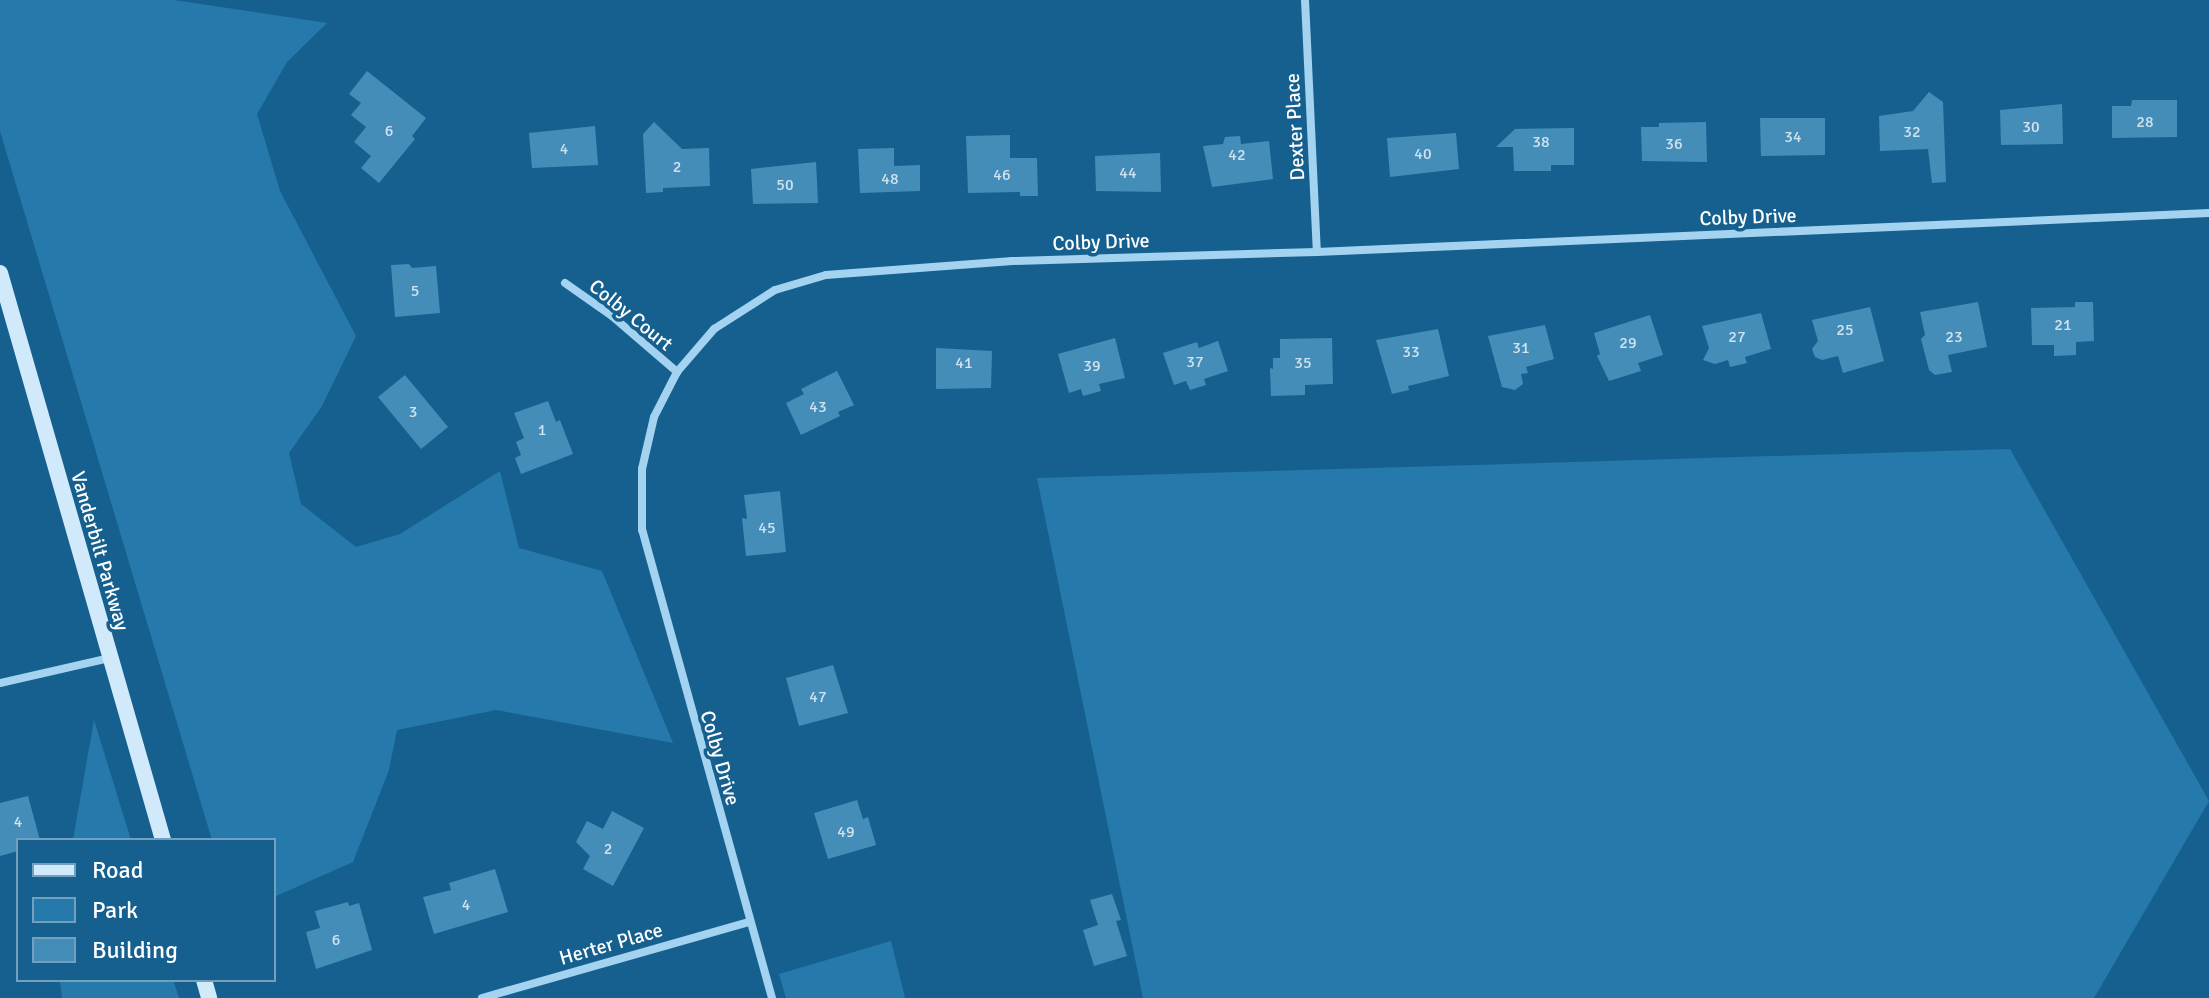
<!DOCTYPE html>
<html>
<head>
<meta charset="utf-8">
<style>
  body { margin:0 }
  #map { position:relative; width:2209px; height:998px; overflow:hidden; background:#16608f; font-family:Signika,sans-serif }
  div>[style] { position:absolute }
  .green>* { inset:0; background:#267aab }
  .building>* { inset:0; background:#448db9 }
  .minor>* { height:8px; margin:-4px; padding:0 4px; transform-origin:4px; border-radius:4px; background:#a3d3f0 }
  .secondary>* { height:16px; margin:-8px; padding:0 8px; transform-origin:8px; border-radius:8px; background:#d0eafb }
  span { translate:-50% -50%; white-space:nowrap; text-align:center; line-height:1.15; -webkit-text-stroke:7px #16608f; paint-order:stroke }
  .number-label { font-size:16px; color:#d0e2ee }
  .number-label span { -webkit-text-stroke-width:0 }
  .street-label { font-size:20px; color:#fff }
  .legend { position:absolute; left:16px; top:838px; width:260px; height:144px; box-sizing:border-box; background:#16608f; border:2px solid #73a0bc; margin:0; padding:10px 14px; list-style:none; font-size:24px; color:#fff }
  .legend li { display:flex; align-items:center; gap:16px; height:40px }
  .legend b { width:40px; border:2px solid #73a0bc }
</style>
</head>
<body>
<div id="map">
  <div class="green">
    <div style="clip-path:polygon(0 0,174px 0,327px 23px,287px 62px,257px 114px,280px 191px,356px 336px,322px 406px,289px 453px,301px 504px,356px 547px,400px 534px,500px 471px,519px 548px,602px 571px,673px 743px,496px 710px,397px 730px,389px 770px,353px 862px,274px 897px,274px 840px,212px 840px,0 131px)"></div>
    <div style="clip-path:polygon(2010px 449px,2209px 801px,2094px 998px,1143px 998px,1037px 478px)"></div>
    <div style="clip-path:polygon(94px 720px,131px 840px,73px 840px)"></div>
    <div style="clip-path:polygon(891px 941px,905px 998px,786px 998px,779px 974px)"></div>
    <div style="clip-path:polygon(60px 980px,173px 980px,179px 998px,62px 998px)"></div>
  </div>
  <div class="building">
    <div style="clip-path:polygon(367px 71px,426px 118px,412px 136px,415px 139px,379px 183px,361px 168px,371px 156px,354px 142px,366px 127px,351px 115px,361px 103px,349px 94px)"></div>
    <div style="clip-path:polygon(1929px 92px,1943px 102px,1946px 182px,1932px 183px,1928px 149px,1880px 151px,1879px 116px,1913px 111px)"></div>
    <div style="clip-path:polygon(2132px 100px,2177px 100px,2177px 137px,2112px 138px,2112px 106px,2131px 106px)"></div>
    <div style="clip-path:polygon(2062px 104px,2063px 144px,2001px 145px,2000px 110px)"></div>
    <div style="clip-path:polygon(1760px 118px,1825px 118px,1825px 155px,1761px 156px)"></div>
    <div style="clip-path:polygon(654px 122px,682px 149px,709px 148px,710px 186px,663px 188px,663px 192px,646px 193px,643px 134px)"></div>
    <div style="clip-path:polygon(1706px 122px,1707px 162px,1642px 161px,1641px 127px,1659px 127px,1659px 123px)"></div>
    <div style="clip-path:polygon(595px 126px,598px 165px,532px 168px,529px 133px)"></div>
    <div style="clip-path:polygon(1574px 128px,1574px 165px,1551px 165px,1551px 171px,1514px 171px,1513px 147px,1496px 147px,1515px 129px)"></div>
    <div style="clip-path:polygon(1456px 133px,1459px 169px,1390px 177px,1387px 138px)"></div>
    <div style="clip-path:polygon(1010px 135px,1010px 158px,1037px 158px,1038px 196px,1020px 196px,1020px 192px,968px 193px,966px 136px)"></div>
    <div style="clip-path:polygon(1240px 136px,1241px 144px,1269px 141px,1273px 179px,1212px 187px,1203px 146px,1223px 144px,1225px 137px)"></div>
    <div style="clip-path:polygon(894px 148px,894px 166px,920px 165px,920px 191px,860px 193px,858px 149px)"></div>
    <div style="clip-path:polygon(1160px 153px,1161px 192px,1096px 191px,1095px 156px)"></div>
    <div style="clip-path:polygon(816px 162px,818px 203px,753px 204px,751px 169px)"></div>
    <div style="clip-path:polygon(409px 264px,412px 268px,436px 266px,440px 313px,395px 317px,391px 265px)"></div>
    <div style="clip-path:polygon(1978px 302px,1987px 347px,1948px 355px,1952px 372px,1935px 375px,1929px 370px,1921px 339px,1925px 335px,1920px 312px)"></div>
    <div style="clip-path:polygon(2075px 302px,2093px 302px,2094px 341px,2076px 342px,2076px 355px,2054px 356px,2054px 345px,2032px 345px,2031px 308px,2075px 307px)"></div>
    <div style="clip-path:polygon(1870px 307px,1884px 361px,1843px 373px,1838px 356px,1822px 360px,1815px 357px,1812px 349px,1818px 341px,1812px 320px)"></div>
    <div style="clip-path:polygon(1761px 313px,1771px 349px,1745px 357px,1747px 363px,1730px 367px,1728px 360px,1715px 364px,1703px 360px,1709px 348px,1702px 326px)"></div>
    <div style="clip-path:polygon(1650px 315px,1663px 355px,1638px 363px,1641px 371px,1609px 381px,1597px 356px,1600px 354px,1594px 333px)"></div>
    <div style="clip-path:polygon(1545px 325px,1554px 359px,1526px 367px,1528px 373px,1521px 374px,1523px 384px,1515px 390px,1502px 387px,1488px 336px)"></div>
    <div style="clip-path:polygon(1438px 329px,1449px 376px,1408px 386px,1409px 390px,1392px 394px,1376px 340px)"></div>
    <div style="clip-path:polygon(1115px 338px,1125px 378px,1099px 384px,1101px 391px,1083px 396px,1081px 389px,1069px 393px,1058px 354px)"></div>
    <div style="clip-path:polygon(1332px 338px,1333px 384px,1305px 385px,1305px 395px,1271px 396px,1270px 368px,1273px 369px,1273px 358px,1280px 358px,1280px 339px)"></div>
    <div style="clip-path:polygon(1218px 341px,1228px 371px,1204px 379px,1206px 385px,1190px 390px,1186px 381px,1174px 385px,1163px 353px,1197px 342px,1199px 348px)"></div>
    <div style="clip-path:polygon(936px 348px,992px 351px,991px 388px,936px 389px)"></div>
    <div style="clip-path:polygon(837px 371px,854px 405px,838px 412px,840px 416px,801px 435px,786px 403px,804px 394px,801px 389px)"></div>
    <div style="clip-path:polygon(405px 375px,448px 427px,421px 449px,378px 397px)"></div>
    <div style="clip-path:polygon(548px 401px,556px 422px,560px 420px,573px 454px,521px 474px,515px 458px,521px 455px,516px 442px,524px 438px,514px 413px)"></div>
    <div style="clip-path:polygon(780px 491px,786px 552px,746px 556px,742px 518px,747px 519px,744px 495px)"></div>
    <div style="clip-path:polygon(833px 665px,848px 713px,799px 726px,786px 678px)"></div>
    <div style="clip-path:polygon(28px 796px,40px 840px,18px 840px,18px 851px,0 856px,0 803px)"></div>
    <div style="clip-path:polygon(857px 800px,863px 819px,868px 817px,876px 845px,828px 859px,814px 813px)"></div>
    <div style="clip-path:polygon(612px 811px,644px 828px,613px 886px,583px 869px,590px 856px,576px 842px,587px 821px,603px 829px)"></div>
    <div style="clip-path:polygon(495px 869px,508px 912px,434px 934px,423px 897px,451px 890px,449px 883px)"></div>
    <div style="clip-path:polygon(1112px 894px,1121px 920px,1116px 921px,1127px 956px,1094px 966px,1083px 930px,1098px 925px,1090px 900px)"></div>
    <div style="clip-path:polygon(348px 902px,349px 906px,359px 903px,372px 950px,316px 969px,306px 932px,320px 928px,315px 911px)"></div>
  </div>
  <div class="minor">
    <div style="left:1305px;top:0;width:252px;rotate:87.3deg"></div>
    <div style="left:565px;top:283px;width:57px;rotate:35.1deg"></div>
    <div style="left:612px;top:316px;width:86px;rotate:40.7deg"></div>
    <div style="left:0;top:683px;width:113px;rotate:-12.8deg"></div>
    <div style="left:482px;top:998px;width:278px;rotate:-15.9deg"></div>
    <div style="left:772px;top:998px;width:486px;rotate:-105.5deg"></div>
    <div style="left:642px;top:530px;width:61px;rotate:-90deg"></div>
    <div style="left:642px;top:469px;width:53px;rotate:-77deg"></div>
    <div style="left:654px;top:417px;width:51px;rotate:-62.9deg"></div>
    <div style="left:677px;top:372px;width:57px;rotate:-49.3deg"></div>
    <div style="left:714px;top:329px;width:72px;rotate:-32.6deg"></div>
    <div style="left:775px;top:290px;width:53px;rotate:-16.4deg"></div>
    <div style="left:826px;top:275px;width:187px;rotate:-4.3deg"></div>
    <div style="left:1012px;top:261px;width:305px;rotate:-1.7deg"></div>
    <div style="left:1317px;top:252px;width:893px;rotate:-2.5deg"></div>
  </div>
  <div class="secondary">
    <div style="left:0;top:273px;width:590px;rotate:73.96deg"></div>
    <div style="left:204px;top:980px;width:19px;rotate:74deg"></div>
  </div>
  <div class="number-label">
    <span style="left:2145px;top:122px">28</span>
    <span style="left:2031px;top:127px">30</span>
    <span style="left:389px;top:131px">6</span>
    <span style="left:1912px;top:132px">32</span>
    <span style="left:1793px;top:137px">34</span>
    <span style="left:1541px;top:142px">38</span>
    <span style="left:1674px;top:144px">36</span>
    <span style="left:564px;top:149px">4</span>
    <span style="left:1423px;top:154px">40</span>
    <span style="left:1237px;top:155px">42</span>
    <span style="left:677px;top:167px">2</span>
    <span style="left:1128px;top:173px">44</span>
    <span style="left:1002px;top:175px">46</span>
    <span style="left:890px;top:179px">48</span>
    <span style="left:785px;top:185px">50</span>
    <span style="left:415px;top:291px">5</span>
    <span style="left:2063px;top:325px">21</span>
    <span style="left:1845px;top:330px">25</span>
    <span style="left:1737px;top:337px">27</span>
    <span style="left:1954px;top:337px">23</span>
    <span style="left:1628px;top:343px">29</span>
    <span style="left:1521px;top:348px">31</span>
    <span style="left:1411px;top:352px">33</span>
    <span style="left:1195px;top:362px">37</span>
    <span style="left:964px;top:363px">41</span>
    <span style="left:1303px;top:363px">35</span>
    <span style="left:1092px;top:366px">39</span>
    <span style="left:818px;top:407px">43</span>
    <span style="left:413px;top:412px">3</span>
    <span style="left:542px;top:430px">1</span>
    <span style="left:767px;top:528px">45</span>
    <span style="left:818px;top:697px">47</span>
    <span style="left:18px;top:822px">4</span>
    <span style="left:846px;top:832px">49</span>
    <span style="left:608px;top:849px">2</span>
    <span style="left:466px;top:905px">4</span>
    <span style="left:336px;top:940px">6</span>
  </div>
  <div class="street-label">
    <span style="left:1295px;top:127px;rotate:-93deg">Dexter Place</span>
    <span style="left:1748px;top:217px;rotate:-2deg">Colby Drive</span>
    <span style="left:1101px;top:242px;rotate:-2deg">Colby Drive</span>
    <span style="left:631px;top:315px;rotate:39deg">Colby Court</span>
    <span style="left:100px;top:551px;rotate:74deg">Vanderbilt Parkway</span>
    <span style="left:720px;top:758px;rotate:74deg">Colby Drive</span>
    <span style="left:611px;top:944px;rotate:-16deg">Herter Place</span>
  </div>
  <ul class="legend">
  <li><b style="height:10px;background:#d0eafb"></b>Road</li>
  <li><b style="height:22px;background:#267aab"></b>Park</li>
  <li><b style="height:22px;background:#448db9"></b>Building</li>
  </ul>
</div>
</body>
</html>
